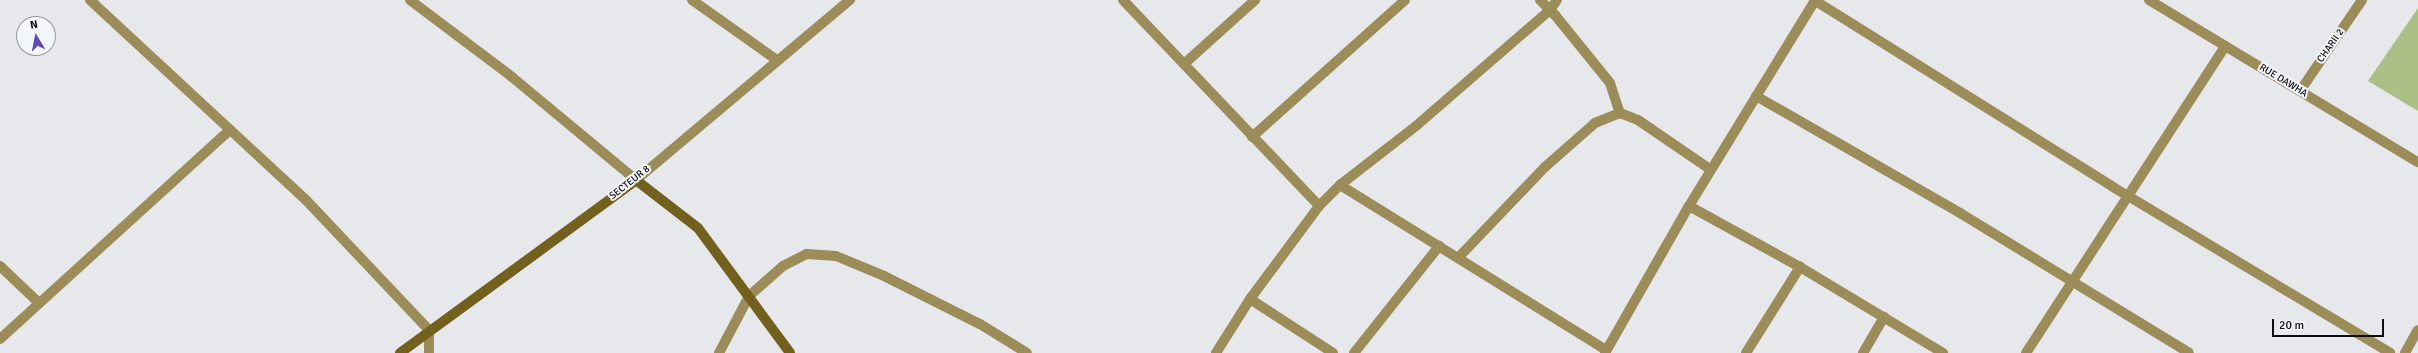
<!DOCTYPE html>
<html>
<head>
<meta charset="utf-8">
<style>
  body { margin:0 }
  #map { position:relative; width:2418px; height:353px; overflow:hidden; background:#e6e8ec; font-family:Signika,sans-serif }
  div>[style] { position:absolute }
  .green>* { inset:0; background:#acbf86 }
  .street>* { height:10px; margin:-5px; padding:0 5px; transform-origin:5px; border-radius:5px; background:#9c8c58 }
  .secondary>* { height:10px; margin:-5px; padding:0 5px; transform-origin:5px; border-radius:5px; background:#73601c }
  span { translate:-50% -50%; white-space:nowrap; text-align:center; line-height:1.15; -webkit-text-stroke:4px #f3f6f9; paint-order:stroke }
  .street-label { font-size:10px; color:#0c0d0e }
  .north { position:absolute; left:16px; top:16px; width:40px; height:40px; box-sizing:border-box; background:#f3f6f9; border:1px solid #97999b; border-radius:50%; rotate:350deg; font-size:11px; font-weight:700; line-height:16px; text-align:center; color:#0c0d0e }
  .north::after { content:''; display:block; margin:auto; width:14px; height:18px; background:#5f45be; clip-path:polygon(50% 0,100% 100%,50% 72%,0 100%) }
  .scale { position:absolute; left:2272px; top:319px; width:112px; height:18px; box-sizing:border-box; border:2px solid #0c0d0e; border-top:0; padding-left:5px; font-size:12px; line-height:14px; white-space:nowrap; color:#0c0d0e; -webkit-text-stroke:3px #f3f6f9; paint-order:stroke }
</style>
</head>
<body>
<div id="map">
  <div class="green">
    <div style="clip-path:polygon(2418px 8px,2418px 111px,2368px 81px)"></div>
  </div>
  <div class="street">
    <div style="left:90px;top:0;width:294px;rotate:42.8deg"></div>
    <div style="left:306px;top:200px;width:179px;rotate:46.6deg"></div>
    <div style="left:429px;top:330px;width:23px;rotate:90deg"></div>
    <div style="left:410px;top:0;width:128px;rotate:37deg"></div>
    <div style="left:512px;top:77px;width:161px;rotate:39.7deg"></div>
    <div style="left:636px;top:180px;width:280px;rotate:-40.1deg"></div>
    <div style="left:692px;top:0;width:105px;rotate:35.3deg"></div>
    <div style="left:1123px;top:0;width:284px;rotate:46.4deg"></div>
    <div style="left:1540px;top:0;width:21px;rotate:45deg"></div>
    <div style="left:1555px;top:15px;width:87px;rotate:51deg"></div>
    <div style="left:1610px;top:83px;width:32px;rotate:72deg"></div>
    <div style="left:1814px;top:0;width:353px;rotate:32deg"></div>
    <div style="left:2113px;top:187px;width:323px;rotate:30.9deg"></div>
    <div style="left:2149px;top:0;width:314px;rotate:31.1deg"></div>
    <div style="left:1184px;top:64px;width:96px;rotate:-42deg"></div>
    <div style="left:2300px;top:91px;width:110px;rotate:-55.7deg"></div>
    <div style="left:1756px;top:96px;width:235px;rotate:29.8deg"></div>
    <div style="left:1960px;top:213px;width:268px;rotate:31.4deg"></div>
    <div style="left:1252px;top:137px;width:205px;rotate:-41.8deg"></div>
    <div style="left:1340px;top:185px;width:313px;rotate:31.8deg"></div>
    <div style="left:1689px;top:206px;width:127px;rotate:28.8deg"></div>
    <div style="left:1800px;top:267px;width:167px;rotate:31deg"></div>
    <div style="left:1458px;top:258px;width:126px;rotate:-46.3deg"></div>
    <div style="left:1545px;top:167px;width:67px;rotate:-41.3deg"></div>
    <div style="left:1595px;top:123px;width:27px;rotate:-22deg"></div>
    <div style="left:1620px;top:113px;width:19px;rotate:21deg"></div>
    <div style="left:1638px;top:120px;width:88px;rotate:34.4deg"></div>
    <div style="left:0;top:266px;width:54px;rotate:43.5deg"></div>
    <div style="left:1250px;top:299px;width:99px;rotate:33deg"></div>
    <div style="left:0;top:339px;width:311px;rotate:-42.3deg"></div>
    <div style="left:719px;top:353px;width:64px;rotate:-62.2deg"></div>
    <div style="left:749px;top:296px;width:45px;rotate:-41.4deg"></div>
    <div style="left:783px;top:266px;width:27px;rotate:-27deg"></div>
    <div style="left:807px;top:254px;width:29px;rotate:4deg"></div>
    <div style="left:836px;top:256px;width:52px;rotate:22.6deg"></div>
    <div style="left:884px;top:276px;width:107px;rotate:26.6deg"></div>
    <div style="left:980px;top:324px;width:55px;rotate:31.7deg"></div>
    <div style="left:1216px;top:353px;width:64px;rotate:-57.8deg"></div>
    <div style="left:1250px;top:299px;width:116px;rotate:-53.4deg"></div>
    <div style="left:1319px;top:206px;width:30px;rotate:-45deg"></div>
    <div style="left:1340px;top:185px;width:96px;rotate:-37.8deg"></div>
    <div style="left:1416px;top:126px;width:177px;rotate:-40.9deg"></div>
    <div style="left:1550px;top:10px;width:12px;rotate:-55deg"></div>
    <div style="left:1354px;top:353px;width:137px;rotate:-51.5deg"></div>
    <div style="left:1605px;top:353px;width:169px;rotate:-60.3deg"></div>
    <div style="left:1689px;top:206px;width:241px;rotate:-58.5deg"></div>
    <div style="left:1746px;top:353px;width:102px;rotate:-57.9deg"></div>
    <div style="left:1863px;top:353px;width:42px;rotate:-59.7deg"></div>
    <div style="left:2026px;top:353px;width:366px;rotate:-57deg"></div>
    <div style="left:2405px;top:353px;width:26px;rotate:-61deg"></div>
  </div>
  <div class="secondary">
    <div style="left:400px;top:353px;width:293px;rotate:-36.2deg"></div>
    <div style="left:636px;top:180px;width:78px;rotate:37.7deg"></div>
    <div style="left:698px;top:228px;width:155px;rotate:53.6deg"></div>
  </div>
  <div class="street-label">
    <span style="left:2331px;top:46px;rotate:-55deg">CHARII 2</span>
    <span style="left:2283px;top:81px;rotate:31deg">RUE DAWHA</span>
    <span style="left:630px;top:183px;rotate:-38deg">SECTEUR 8</span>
  </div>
  <div class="north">N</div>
  <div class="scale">20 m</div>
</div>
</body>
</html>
